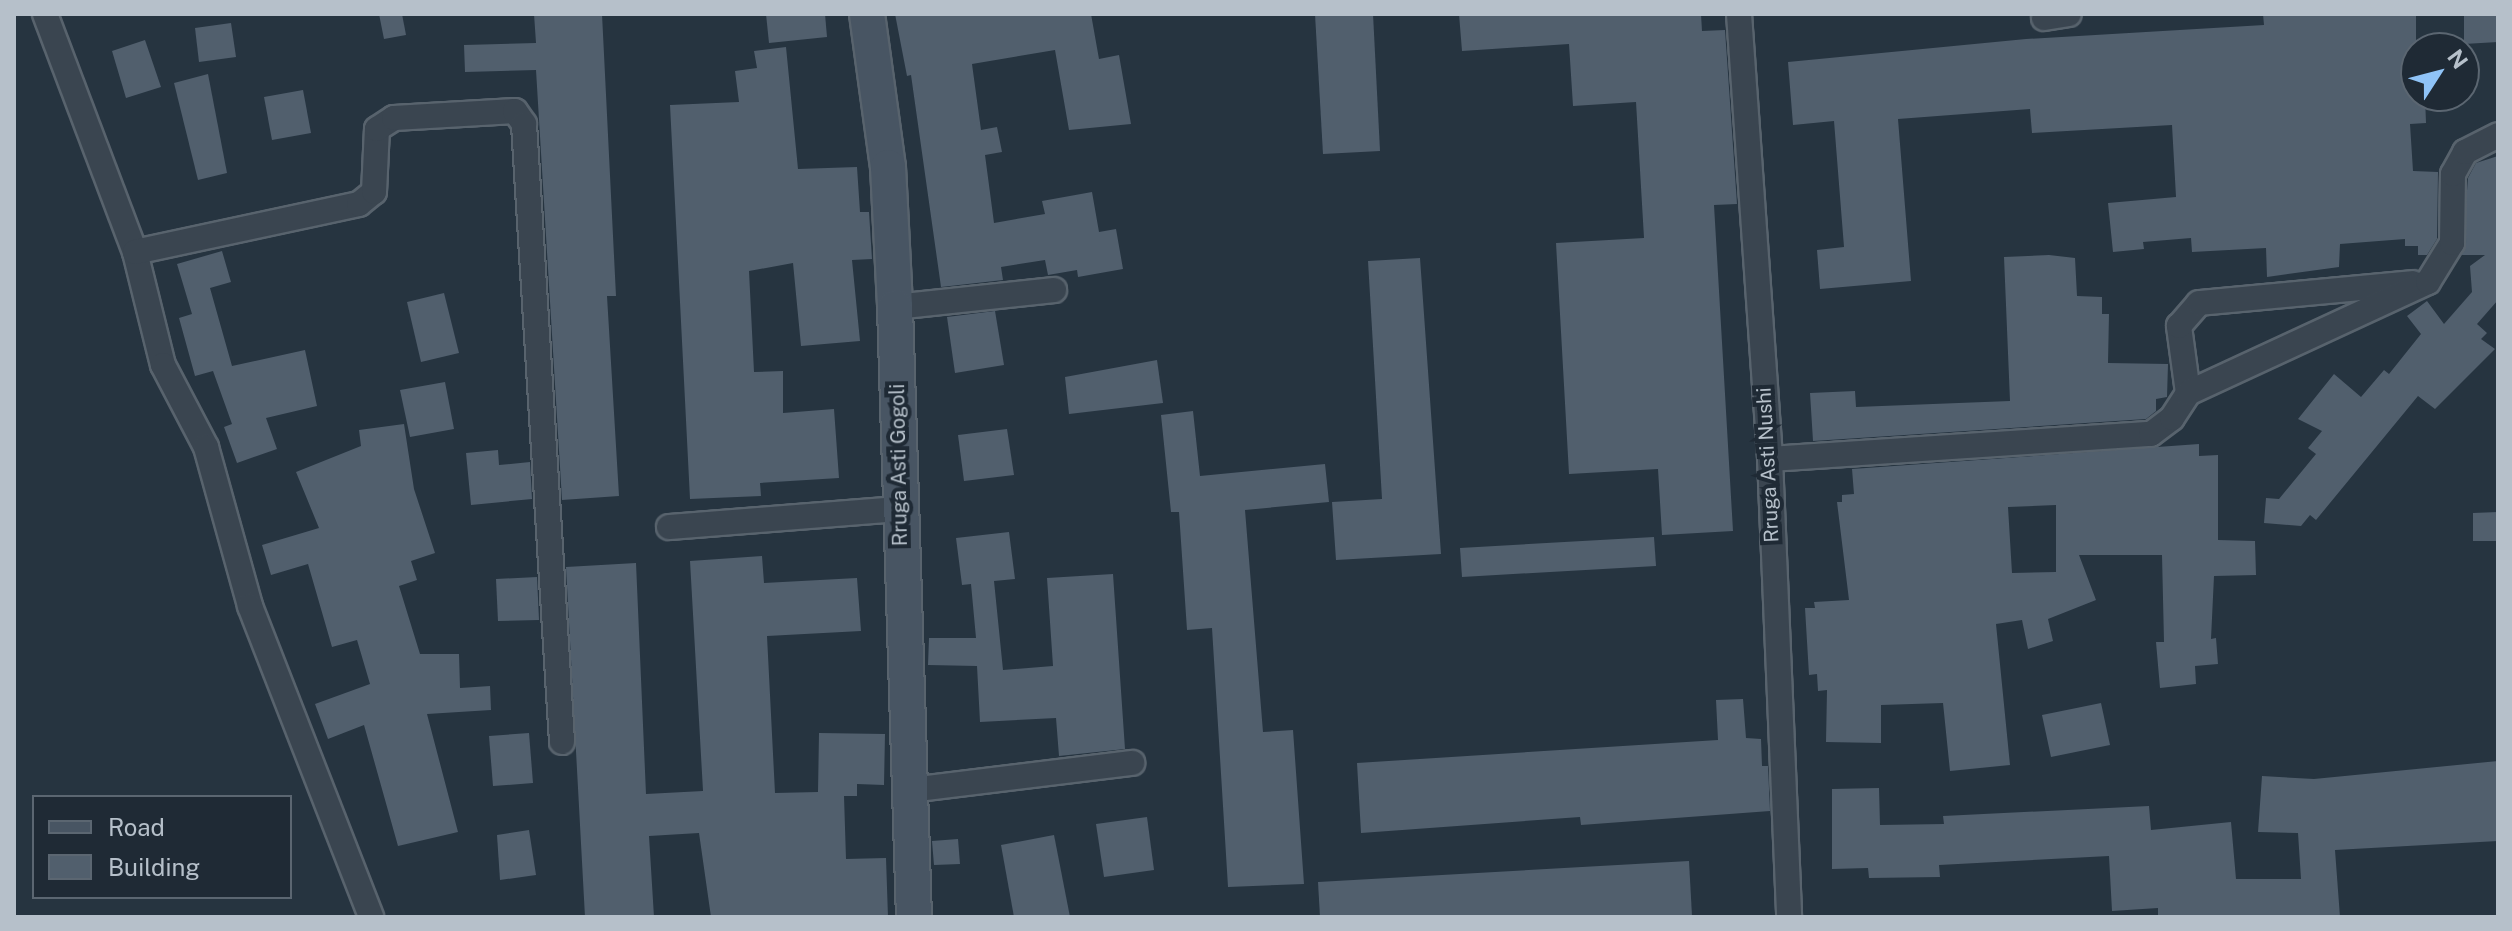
<!DOCTYPE html>
<html>
<head>
<meta charset="utf-8">
<style>
  body { margin:0 }
  #map { position:relative; width:2512px; height:931px; overflow:hidden; background:#263440; font-family:"Public Sans",sans-serif }
  div>[style] { position:absolute }
  .building>* { inset:0; background:#515f6d }
  .roads { filter:drop-shadow(2px 0 #58636d) drop-shadow(-2px 0 #58636d) drop-shadow(0 2px #58636d) drop-shadow(0 -2px #58636d) }
  .street>* { height:24px; margin:-12px; padding:0 12px; transform-origin:12px; border-radius:12px; background:#3a4550 }
  .secondary>* { height:34px; margin:-17px; padding:0 17px; transform-origin:17px; border-radius:17px; background:#485563 }
  span { translate:-50% -50%; white-space:nowrap; text-align:center; line-height:1.15; -webkit-text-stroke:8px #1f2a35; paint-order:stroke }
  .street-label { font-size:20px; color:#b6c0ca }
  .frame { position:absolute; inset:0; border:16px solid #b6c0ca; pointer-events:none }
  .legend { position:absolute; left:32px; top:795px; width:260px; height:104px; box-sizing:border-box; background:#1f2a35; border:2px solid #5b6671; margin:0; padding:10px 14px; list-style:none; font-size:24px; color:#b6c0ca }
  .legend li { display:flex; align-items:center; gap:16px; height:40px }
  .legend b { width:40px; border:2px solid #5b6671 }
  .north { position:absolute; left:2400px; top:32px; width:80px; height:80px; box-sizing:border-box; background:#1f2a35; border:2px solid #5b6671; border-radius:50%; rotate:54deg; font-size:22px; font-weight:700; line-height:32px; text-align:center; color:#b6c0ca }
  .north::after { content:''; display:block; margin:auto; width:28px; height:36px; background:#8fc3f7; clip-path:polygon(50% 0,100% 100%,50% 72%,0 100%) }
</style>
</head>
<body>
<div id="map">
  <div class="building">
    <div style="clip-path:polygon(379px 14px,402px 14px,406px 35px,384px 39px)"></div>
    <div style="clip-path:polygon(534px 14px,602px 14px,616px 296px,607px 296px,619px 496px,562px 500px,536px 70px,465px 72px,464px 45px,536px 43px)"></div>
    <div style="clip-path:polygon(766px 14px,825px 14px,827px 37px,769px 43px)"></div>
    <div style="clip-path:polygon(895px 14px,1091px 14px,1099px 59px,1119px 55px,1131px 124px,1069px 130px,1055px 50px,972px 64px,981px 130px,997px 127px,1002px 152px,985px 155px,994px 223px,1045px 214px,1042px 201px,1092px 192px,1099px 232px,1116px 229px,1123px 269px,1078px 277px,1077px 270px,1048px 275px,1045px 260px,1001px 267px,1003px 280px,941px 287px,911px 75px,907px 76px)"></div>
    <div style="clip-path:polygon(1315px 14px,1373px 14px,1380px 151px,1323px 154px)"></div>
    <div style="clip-path:polygon(1459px 14px,1701px 14px,1702px 31px,1725px 30px,1737px 204px,1714px 205px,1733px 531px,1662px 535px,1658px 469px,1569px 474px,1556px 243px,1644px 238px,1636px 102px,1573px 106px,1569px 44px,1462px 51px)"></div>
    <div style="clip-path:polygon(2263px 14px,2416px 14px,2416px 96px,2425px 96px,2426px 123px,2410px 124px,2413px 171px,2438px 172px,2437px 239px,2427px 255px,2418px 255px,2418px 246px,2405px 246px,2405px 239px,2340px 244px,2339px 267px,2267px 277px,2266px 248px,2192px 252px,2191px 238px,2143px 242px,2144px 249px,2113px 252px,2108px 203px,2176px 197px,2172px 125px,2032px 133px,2030px 109px,1898px 119px,1911px 281px,1820px 289px,1817px 250px,1844px 247px,1834px 121px,1793px 125px,1788px 62px,2026px 39px,2264px 25px)"></div>
    <div style="clip-path:polygon(2464px 14px,2498px 14px,2498px 42px,2464px 44px)"></div>
    <div style="clip-path:polygon(231px 23px,236px 57px,199px 62px,195px 28px)"></div>
    <div style="clip-path:polygon(145px 40px,161px 87px,126px 98px,112px 51px)"></div>
    <div style="clip-path:polygon(786px 47px,798px 169px,857px 167px,860px 212px,869px 212px,872px 259px,852px 260px,860px 341px,801px 346px,793px 263px,749px 271px,754px 372px,783px 371px,783px 413px,834px 409px,839px 478px,760px 483px,761px 496px,690px 499px,670px 105px,739px 102px,735px 71px,757px 68px,754px 51px)"></div>
    <div style="clip-path:polygon(208px 74px,227px 173px,198px 180px,174px 83px)"></div>
    <div style="clip-path:polygon(303px 90px,311px 133px,272px 140px,264px 97px)"></div>
    <div style="clip-path:polygon(2498px 156px,2498px 300px,2477px 324px,2487px 333px,2481px 339px,2495px 349px,2435px 409px,2418px 396px,2316px 520px,2310px 515px,2301px 526px,2264px 523px,2266px 498px,2279px 499px,2316px 454px,2308px 448px,2322px 431px,2298px 419px,2334px 374px,2361px 397px,2384px 370px,2389px 374px,2421px 334px,2407px 316px,2427px 301px,2444px 324px,2472px 292px,2470px 266px,2485px 255px,2462px 255px,2468px 178px,2476px 163px)"></div>
    <div style="clip-path:polygon(222px 251px,231px 282px,210px 288px,232px 366px,305px 350px,317px 406px,266px 418px,277px 449px,237px 463px,224px 427px,232px 424px,213px 371px,195px 376px,179px 318px,192px 314px,177px 264px)"></div>
    <div style="clip-path:polygon(2049px 255px,2075px 258px,2077px 296px,2102px 297px,2102px 314px,2109px 314px,2108px 363px,2168px 364px,2167px 397px,2156px 399px,2156px 411px,2146px 419px,1813px 441px,1810px 393px,1855px 391px,1856px 407px,2010px 401px,2004px 257px)"></div>
    <div style="clip-path:polygon(1420px 258px,1441px 554px,1336px 560px,1332px 502px,1382px 499px,1368px 261px)"></div>
    <div style="clip-path:polygon(444px 293px,459px 353px,421px 362px,407px 302px)"></div>
    <div style="clip-path:polygon(995px 311px,1004px 365px,955px 373px,947px 317px)"></div>
    <div style="clip-path:polygon(1157px 360px,1163px 403px,1069px 414px,1065px 377px)"></div>
    <div style="clip-path:polygon(445px 382px,454px 429px,410px 437px,400px 390px)"></div>
    <div style="clip-path:polygon(1193px 411px,1200px 476px,1325px 464px,1329px 502px,1245px 510px,1263px 732px,1293px 730px,1304px 884px,1228px 887px,1212px 628px,1187px 630px,1179px 512px,1171px 512px,1161px 415px)"></div>
    <div style="clip-path:polygon(404px 424px,414px 489px,435px 553px,411px 561px,417px 580px,399px 586px,420px 654px,459px 654px,460px 688px,490px 686px,491px 710px,427px 714px,458px 832px,398px 846px,364px 725px,328px 739px,315px 704px,370px 684px,357px 640px,332px 647px,308px 564px,271px 575px,262px 545px,319px 528px,296px 472px,361px 446px,359px 430px)"></div>
    <div style="clip-path:polygon(1007px 429px,1014px 475px,964px 481px,958px 435px)"></div>
    <div style="clip-path:polygon(evenodd,2199px 444px,2199px 456px,2218px 455px,2218px 540px,2255px 541px,2256px 575px,2214px 576px,2211px 639px,2216px 638px,2218px 664px,2195px 666px,2196px 684px,2160px 688px,2156px 642px,2164px 642px,2162px 555px,2079px 555px,2096px 600px,2048px 619px,2053px 641px,2028px 649px,2022px 620px,1996px 624px,2010px 765px,1950px 771px,1943px 703px,1881px 705px,1881px 743px,1826px 742px,1827px 690px,1818px 691px,1817px 674px,1809px 675px,1805px 608px,1815px 608px,1814px 602px,1849px 600px,1837px 502px,1842px 502px,1842px 495px,1854px 494px,1852px 469px,2199px 444px,2056px 505px,2056px 572px,2012px 573px,2008px 507px,2056px 505px)"></div>
    <div style="clip-path:polygon(498px 450px,499px 465px,530px 462px,532px 499px,471px 505px,466px 453px)"></div>
    <div style="clip-path:polygon(2498px 512px,2498px 541px,2473px 541px,2473px 513px)"></div>
    <div style="clip-path:polygon(1009px 532px,1015px 579px,994px 581px,1003px 670px,1053px 666px,1047px 578px,1113px 574px,1125px 749px,1059px 756px,1056px 718px,980px 722px,977px 666px,928px 665px,929px 638px,976px 638px,971px 584px,962px 585px,956px 538px)"></div>
    <div style="clip-path:polygon(1654px 537px,1656px 566px,1462px 577px,1460px 548px)"></div>
    <div style="clip-path:polygon(762px 556px,764px 583px,857px 578px,861px 631px,767px 636px,775px 793px,818px 792px,819px 733px,885px 734px,884px 785px,857px 784px,857px 796px,844px 796px,846px 859px,886px 858px,888px 917px,711px 917px,699px 833px,649px 836px,654px 917px,585px 917px,566px 567px,636px 563px,646px 794px,703px 791px,690px 561px)"></div>
    <div style="clip-path:polygon(537px 577px,539px 620px,498px 621px,496px 579px)"></div>
    <div style="clip-path:polygon(1743px 699px,1746px 738px,1761px 739px,1762px 766px,1768px 766px,1770px 811px,1581px 825px,1580px 817px,1361px 833px,1357px 763px,1718px 740px,1716px 700px)"></div>
    <div style="clip-path:polygon(2101px 703px,2110px 745px,2051px 757px,2042px 715px)"></div>
    <div style="clip-path:polygon(529px 733px,533px 783px,493px 786px,489px 736px)"></div>
    <div style="clip-path:polygon(2498px 761px,2498px 841px,2335px 850px,2340px 917px,2158px 917px,2158px 908px,2112px 911px,2109px 856px,1939px 865px,1940px 877px,1869px 878px,1868px 868px,1832px 869px,1832px 789px,1879px 788px,1880px 825px,1944px 824px,1943px 816px,2149px 806px,2151px 830px,2231px 822px,2236px 879px,2301px 879px,2298px 833px,2258px 832px,2262px 776px,2314px 779px)"></div>
    <div style="clip-path:polygon(1147px 817px,1154px 870px,1104px 877px,1096px 824px)"></div>
    <div style="clip-path:polygon(529px 830px,536px 875px,500px 880px,497px 835px)"></div>
    <div style="clip-path:polygon(1054px 835px,1070px 917px,1014px 917px,1001px 845px)"></div>
    <div style="clip-path:polygon(958px 839px,960px 864px,934px 865px,932px 841px)"></div>
    <div style="clip-path:polygon(1689px 861px,1692px 916px,1320px 917px,1318px 882px)"></div>
  </div>
  <div class="roads">
    <div class="street">
      <div style="left:45px;top:14px;width:254px;rotate:69.3deg"></div>
      <div style="left:135px;top:252px;width:116px;rotate:76.1deg"></div>
      <div style="left:163px;top:365px;width:93px;rotate:62.3deg"></div>
      <div style="left:206px;top:447px;width:165px;rotate:74.5deg"></div>
      <div style="left:250px;top:606px;width:334px;rotate:68.7deg"></div>
      <div style="left:1739px;top:14px;width:446px;rotate:86deg"></div>
      <div style="left:1770px;top:459px;width:458px;rotate:87.6deg"></div>
      <div style="left:2044px;top:18px;width:25px;rotate:-9deg"></div>
      <div style="left:135px;top:252px;width:229px;rotate:-12.1deg"></div>
      <div style="left:359px;top:204px;width:19px;rotate:-39deg"></div>
      <div style="left:374px;top:192px;width:63px;rotate:-87.3deg"></div>
      <div style="left:377px;top:129px;width:20px;rotate:-33deg"></div>
      <div style="left:394px;top:118px;width:121px;rotate:-3.3deg"></div>
      <div style="left:515px;top:111px;width:16px;rotate:55deg"></div>
      <div style="left:524px;top:124px;width:619px;rotate:86.48deg"></div>
      <div style="left:895px;top:307px;width:160px;rotate:-6.1deg"></div>
      <div style="left:2188px;top:393px;width:68px;rotate:-97.7deg"></div>
      <div style="left:2179px;top:326px;width:30px;rotate:-49deg"></div>
      <div style="left:2199px;top:303px;width:215px;rotate:-5.3deg"></div>
      <div style="left:1770px;top:459px;width:382px;rotate:-3.8deg"></div>
      <div style="left:2151px;top:434px;width:26px;rotate:-37deg"></div>
      <div style="left:2172px;top:418px;width:30px;rotate:-57deg"></div>
      <div style="left:2188px;top:393px;width:264px;rotate:-24.8deg"></div>
      <div style="left:2428px;top:282px;width:46px;rotate:-58.4deg"></div>
      <div style="left:2452px;top:243px;width:69px;rotate:-89.2deg"></div>
      <div style="left:2453px;top:174px;width:25px;rotate:-61deg"></div>
      <div style="left:2465px;top:152px;width:37px;rotate:-27deg"></div>
      <div style="left:669px;top:527px;width:231px;rotate:-4.5deg"></div>
      <div style="left:911px;top:790px;width:223px;rotate:-7deg"></div>
    </div>
    <div class="secondary">
      <div style="left:867px;top:14px;width:154px;rotate:82.2deg"></div>
      <div style="left:888px;top:167px;width:140px;rotate:87.1deg"></div>
      <div style="left:895px;top:307px;width:610px;rotate:88.22deg"></div>
    </div>
  </div>
  <div class="street-label">
    <span style="left:899px;top:465px;rotate:-91deg">Rruga Asti Gogoli</span>
    <span style="left:1768px;top:465px;rotate:-93deg">Rruga Asti Nushi</span>
  </div>
  <div class="frame"></div>
  <ul class="legend">
  <li><b style="height:10px;background:#485563"></b>Road</li>
  <li><b style="height:22px;background:#515f6d"></b>Building</li>
  </ul>
  <div class="north">N</div>
</div>
</body>
</html>
